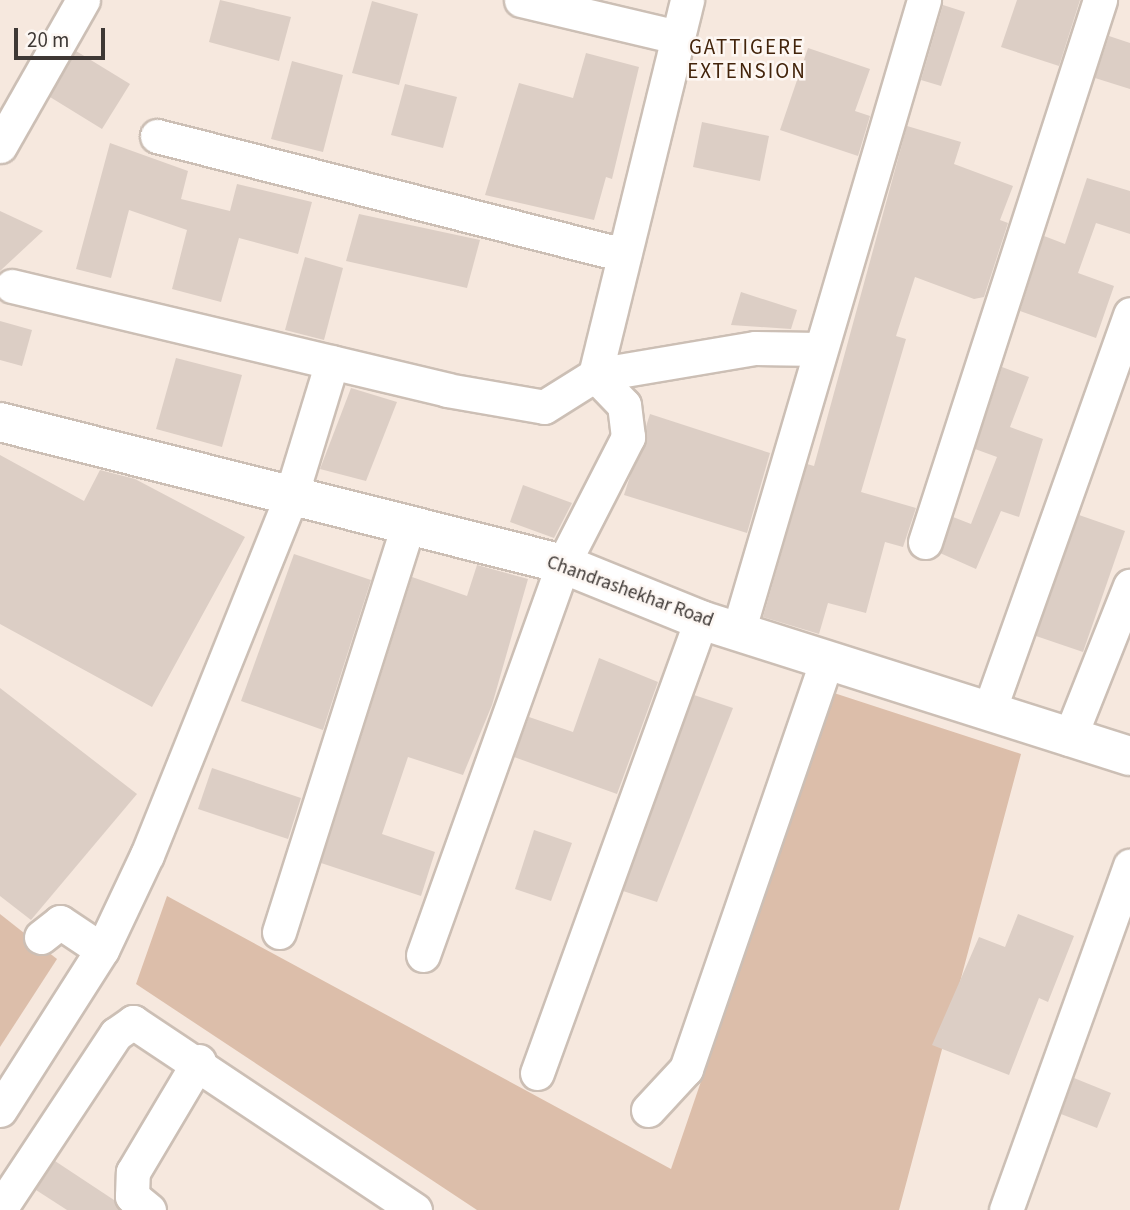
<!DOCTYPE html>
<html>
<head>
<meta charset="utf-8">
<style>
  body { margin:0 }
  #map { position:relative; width:1130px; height:1210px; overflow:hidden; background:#f6e8de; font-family:"Source Sans 3",sans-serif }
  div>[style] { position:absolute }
  .green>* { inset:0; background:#dcbeaa }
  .building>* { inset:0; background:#dccec5 }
  .roads { filter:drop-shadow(2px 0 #ccbfb5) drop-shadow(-2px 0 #ccbfb5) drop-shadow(0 2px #ccbfb5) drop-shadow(0 -2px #ccbfb5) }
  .minor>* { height:33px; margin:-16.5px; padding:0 16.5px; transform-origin:16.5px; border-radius:16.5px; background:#fff }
  .tertiary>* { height:38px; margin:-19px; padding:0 19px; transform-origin:19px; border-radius:19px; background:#fff }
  span { translate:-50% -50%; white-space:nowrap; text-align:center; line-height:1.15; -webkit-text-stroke:5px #fdf7f3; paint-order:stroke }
  .street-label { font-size:19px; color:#3e3835 }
  .neighbourhood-label { font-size:21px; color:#43240b; letter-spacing:2px }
  .scale { position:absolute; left:14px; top:28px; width:91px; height:32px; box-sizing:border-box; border:4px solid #3e3835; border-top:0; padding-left:9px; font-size:21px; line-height:24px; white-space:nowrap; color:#3e3835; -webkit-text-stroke:5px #fdf7f3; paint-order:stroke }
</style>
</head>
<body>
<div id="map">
  <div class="green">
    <div style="clip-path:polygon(834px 693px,1021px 754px,899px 1210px,477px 1210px,136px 984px,167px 896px,671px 1169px)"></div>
    <div style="clip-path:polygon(0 914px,57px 959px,0 1047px)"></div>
  </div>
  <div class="building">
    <div style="clip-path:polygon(220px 0,291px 17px,279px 61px,209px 42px)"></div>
    <div style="clip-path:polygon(1017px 0,1080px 0,1059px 66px,1001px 47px)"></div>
    <div style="clip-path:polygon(372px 1px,418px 14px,399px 85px,352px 73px)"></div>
    <div style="clip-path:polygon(943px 5px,965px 12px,941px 86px,921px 80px)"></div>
    <div style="clip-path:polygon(1109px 36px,1130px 43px,1130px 89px,1095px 78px)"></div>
    <div style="clip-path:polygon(808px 48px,870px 69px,855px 111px,870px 116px,858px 156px,780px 130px)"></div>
    <div style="clip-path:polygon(76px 51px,130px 84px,102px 129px,50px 97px)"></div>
    <div style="clip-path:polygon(586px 53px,639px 67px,612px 179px,606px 177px,594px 220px,485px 195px,519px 83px,573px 98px)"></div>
    <div style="clip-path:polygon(292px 61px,343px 75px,323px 152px,271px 139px)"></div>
    <div style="clip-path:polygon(405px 84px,457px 97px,443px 148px,391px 135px)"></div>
    <div style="clip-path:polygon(702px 122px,769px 136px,760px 181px,693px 167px)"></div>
    <div style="clip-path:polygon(907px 126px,961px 142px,954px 164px,1013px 186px,1000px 220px,1008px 223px,984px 297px,974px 299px,915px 277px,896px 336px,906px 339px,861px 492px,916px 508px,903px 547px,885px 542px,866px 613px,828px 603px,819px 634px,763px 617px,807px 464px,814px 466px)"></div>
    <div style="clip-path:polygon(110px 143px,188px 171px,181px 199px,230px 211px,237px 184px,312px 202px,298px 254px,239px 238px,221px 302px,172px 289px,187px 230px,129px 210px,111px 278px,76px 269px)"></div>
    <div style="clip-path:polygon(1087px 178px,1130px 191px,1130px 234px,1096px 223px,1078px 273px,1114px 286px,1096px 338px,1020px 311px,1044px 236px,1065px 244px)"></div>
    <div style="clip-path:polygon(0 211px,43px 231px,0 271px)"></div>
    <div style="clip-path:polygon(359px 214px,480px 240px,467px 288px,346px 261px)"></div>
    <div style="clip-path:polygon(305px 257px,343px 268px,324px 340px,285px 330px)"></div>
    <div style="clip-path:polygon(741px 292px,797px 310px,791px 329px,731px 325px)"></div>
    <div style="clip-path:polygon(0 321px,32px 330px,22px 366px,0 360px)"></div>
    <div style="clip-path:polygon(176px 358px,242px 375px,222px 447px,156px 429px)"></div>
    <div style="clip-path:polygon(1002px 367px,1029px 377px,1010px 427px,1043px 439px,1019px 517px,1001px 511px,976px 569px,940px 553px,953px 517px,971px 524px,997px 457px,975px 449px)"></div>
    <div style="clip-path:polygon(351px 388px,397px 402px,366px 481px,320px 469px)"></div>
    <div style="clip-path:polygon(650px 414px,770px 453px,747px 533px,624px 495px)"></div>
    <div style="clip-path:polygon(0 455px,84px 501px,100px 470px,135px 479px,245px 537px,152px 707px,0 624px)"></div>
    <div style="clip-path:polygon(523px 485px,572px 503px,554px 538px,510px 522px)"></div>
    <div style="clip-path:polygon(1079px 515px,1125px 531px,1083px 652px,1036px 636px)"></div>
    <div style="clip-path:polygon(294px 554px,371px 580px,323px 730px,241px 701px)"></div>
    <div style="clip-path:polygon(477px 565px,528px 579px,492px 705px,463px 775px,408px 757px,382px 834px,435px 852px,421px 896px,321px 863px,412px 577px,467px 596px)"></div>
    <div style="clip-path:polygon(599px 658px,658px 682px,617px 794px,514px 757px,529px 717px,573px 732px)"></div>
    <div style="clip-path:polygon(0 688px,137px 794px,31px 920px,0 896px)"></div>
    <div style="clip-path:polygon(694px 695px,733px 708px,657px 902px,623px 891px)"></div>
    <div style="clip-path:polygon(212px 768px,301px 798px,288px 839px,198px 809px)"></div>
    <div style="clip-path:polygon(534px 830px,572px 843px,551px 901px,515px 889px)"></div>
    <div style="clip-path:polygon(1018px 914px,1074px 936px,1048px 1002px,1039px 998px,1009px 1075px,932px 1045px,979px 937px,1005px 947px)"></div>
    <div style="clip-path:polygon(1074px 1078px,1111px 1093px,1097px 1128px,1061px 1114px)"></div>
    <div style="clip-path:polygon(55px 1161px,114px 1200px,119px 1210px,67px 1210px,36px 1190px)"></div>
  </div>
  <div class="roads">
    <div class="minor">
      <div style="left:521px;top:0;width:160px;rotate:13.3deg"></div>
      <div style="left:157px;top:136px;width:482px;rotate:14.3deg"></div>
      <div style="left:0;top:146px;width:168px;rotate:-60.4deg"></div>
      <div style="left:12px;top:286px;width:447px;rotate:13.4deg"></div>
      <div style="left:447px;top:390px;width:98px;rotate:9.9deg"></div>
      <div style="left:544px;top:407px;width:60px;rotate:-32.1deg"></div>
      <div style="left:595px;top:375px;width:162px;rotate:-9.6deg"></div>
      <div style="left:755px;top:348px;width:64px;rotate:0.9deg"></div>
      <div style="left:925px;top:542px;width:570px;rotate:-72.11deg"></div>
      <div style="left:738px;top:632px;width:659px;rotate:-73.6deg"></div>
      <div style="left:990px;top:708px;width:418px;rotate:-70.4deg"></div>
      <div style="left:1069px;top:739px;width:165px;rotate:-68.3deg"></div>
      <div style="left:279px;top:932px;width:426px;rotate:-72.4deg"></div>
      <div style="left:41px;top:937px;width:24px;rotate:-38deg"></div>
      <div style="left:60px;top:922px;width:50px;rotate:33.7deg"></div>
      <div style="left:423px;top:955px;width:415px;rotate:-70.3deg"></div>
      <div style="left:563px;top:564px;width:143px;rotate:-62.9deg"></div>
      <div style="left:628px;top:437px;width:32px;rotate:-97deg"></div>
      <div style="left:624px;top:405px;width:42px;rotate:-134deg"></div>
      <div style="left:595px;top:375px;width:386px;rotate:-76.2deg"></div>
      <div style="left:537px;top:1073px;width:482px;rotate:-70.1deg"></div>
      <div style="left:0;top:1110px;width:190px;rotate:-57.5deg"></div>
      <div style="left:102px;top:950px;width:105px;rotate:-64.7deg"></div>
      <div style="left:147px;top:855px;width:387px;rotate:-68.1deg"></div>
      <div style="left:291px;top:496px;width:140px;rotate:-73deg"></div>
      <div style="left:648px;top:1110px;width:56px;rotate:-47.2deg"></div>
      <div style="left:686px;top:1069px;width:434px;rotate:-71deg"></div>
      <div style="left:0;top:1209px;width:210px;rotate:-56.5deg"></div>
      <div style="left:116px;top:1034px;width:21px;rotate:-35deg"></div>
      <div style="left:133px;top:1022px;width:339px;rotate:33.7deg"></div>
      <div style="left:149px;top:1210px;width:22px;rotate:-141deg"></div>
      <div style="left:132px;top:1196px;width:24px;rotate:-88deg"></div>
      <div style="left:133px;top:1172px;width:129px;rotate:-59.3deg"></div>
      <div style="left:1006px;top:1210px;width:366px;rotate:-70.2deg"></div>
    </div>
    <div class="tertiary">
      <div style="left:0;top:422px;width:581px;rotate:14.16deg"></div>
      <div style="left:563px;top:564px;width:149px;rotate:22.1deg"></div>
      <div style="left:701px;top:620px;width:450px;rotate:17.6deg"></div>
    </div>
  </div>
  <div class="street-label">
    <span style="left:630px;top:592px;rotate:20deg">Chandrashekhar Road</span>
  </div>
  <div class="neighbourhood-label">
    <span style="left:747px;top:59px">GATTIGERE<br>EXTENSION</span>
  </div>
  <div class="scale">20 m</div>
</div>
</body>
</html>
